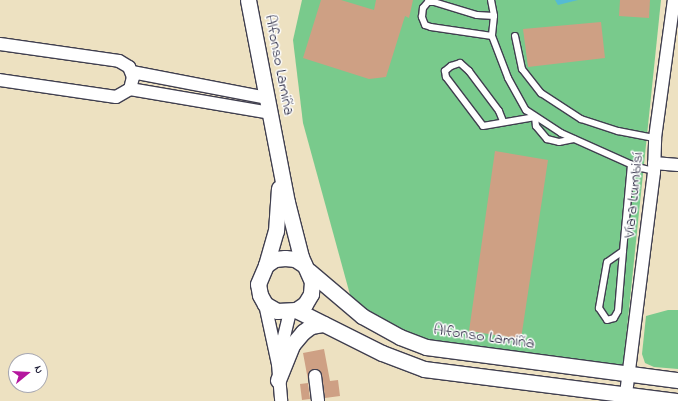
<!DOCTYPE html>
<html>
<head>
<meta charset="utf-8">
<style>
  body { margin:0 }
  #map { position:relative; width:678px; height:401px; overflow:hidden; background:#ede1c1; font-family:"Indie Flower",sans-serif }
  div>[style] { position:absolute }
  .green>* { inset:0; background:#79ca8c }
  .water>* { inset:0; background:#55bbd3 }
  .building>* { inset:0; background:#cea084 }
  .roads { filter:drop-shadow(1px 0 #403f4f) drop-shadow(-1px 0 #403f4f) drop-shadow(0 1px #403f4f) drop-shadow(0 -1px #403f4f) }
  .service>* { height:6px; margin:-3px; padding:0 3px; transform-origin:3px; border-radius:3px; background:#fff }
  .minor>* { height:12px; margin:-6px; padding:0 6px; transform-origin:6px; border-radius:6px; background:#fff }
  .tertiary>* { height:15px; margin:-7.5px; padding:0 7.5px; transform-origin:7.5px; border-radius:7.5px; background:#fff }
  span { translate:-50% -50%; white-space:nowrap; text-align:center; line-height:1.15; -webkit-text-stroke:3px #fff; paint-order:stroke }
  .street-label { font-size:16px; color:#22223b }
  .north { position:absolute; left:8px; top:353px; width:40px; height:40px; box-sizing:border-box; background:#fff; border:1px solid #a7a7b1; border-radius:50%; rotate:72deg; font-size:11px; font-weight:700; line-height:16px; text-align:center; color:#22223b }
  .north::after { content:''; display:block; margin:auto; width:14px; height:18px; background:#b5179e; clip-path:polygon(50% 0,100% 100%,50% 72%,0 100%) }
</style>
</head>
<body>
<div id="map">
  <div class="green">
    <div style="clip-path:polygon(302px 0,661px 0,623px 367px,426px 347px,352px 302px,303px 123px,293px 40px)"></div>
    <div style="clip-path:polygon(668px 310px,678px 310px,678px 369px,654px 367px,645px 363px,642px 354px,646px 316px)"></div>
  </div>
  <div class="water">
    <div style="clip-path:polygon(555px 0,578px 0,558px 5px)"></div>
  </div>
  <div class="building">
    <div style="clip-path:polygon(321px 0,341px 0,374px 10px,376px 0,413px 0,409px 18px,405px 16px,386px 77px,369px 79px,303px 58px)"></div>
    <div style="clip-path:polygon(620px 0,650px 0,649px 18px,619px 16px)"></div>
    <div style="clip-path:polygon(601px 22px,605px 58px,528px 67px,523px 29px)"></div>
    <div style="clip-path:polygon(495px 151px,548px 160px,521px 339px,469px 331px)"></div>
    <div style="clip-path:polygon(324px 349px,330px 381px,338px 380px,340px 396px,325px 398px,322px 375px,318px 369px,310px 370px,308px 380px,303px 353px)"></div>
    <div style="clip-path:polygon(308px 383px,310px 399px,302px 400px,300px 384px)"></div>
  </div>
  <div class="roads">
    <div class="service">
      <div style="left:491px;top:0;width:16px;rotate:79deg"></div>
      <div style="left:494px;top:16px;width:20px;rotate:96deg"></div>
      <div style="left:492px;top:36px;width:45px;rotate:69.1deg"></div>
      <div style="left:508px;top:78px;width:37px;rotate:61deg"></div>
      <div style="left:526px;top:110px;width:42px;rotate:33.3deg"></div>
      <div style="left:561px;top:133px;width:83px;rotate:24.1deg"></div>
      <div style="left:637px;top:167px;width:17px;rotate:13deg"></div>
      <div style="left:492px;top:36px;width:62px;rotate:-171.6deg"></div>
      <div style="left:431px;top:27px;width:6px;rotate:-162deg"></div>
      <div style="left:425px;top:25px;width:9px;rotate:-111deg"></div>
      <div style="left:422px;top:17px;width:9px;rotate:-84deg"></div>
      <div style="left:423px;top:8px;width:8px;rotate:-50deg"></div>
      <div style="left:428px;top:2px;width:6px"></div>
      <div style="left:434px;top:2px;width:45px;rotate:16.8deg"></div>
      <div style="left:477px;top:15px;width:17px;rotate:3deg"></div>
      <div style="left:515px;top:36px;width:34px;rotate:78deg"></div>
      <div style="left:522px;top:69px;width:31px;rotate:52deg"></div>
      <div style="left:541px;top:93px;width:48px;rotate:33deg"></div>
      <div style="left:581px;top:119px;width:39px;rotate:18deg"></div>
      <div style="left:618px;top:131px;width:38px;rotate:11deg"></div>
      <div style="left:503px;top:121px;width:11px;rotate:-112deg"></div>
      <div style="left:499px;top:111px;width:50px;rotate:-126.9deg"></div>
      <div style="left:469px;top:71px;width:12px;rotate:-138deg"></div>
      <div style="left:460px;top:63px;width:9px;rotate:162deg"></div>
      <div style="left:451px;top:66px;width:8px;rotate:140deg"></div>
      <div style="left:445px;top:71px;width:6px;rotate:81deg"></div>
      <div style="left:446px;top:77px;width:61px;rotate:52.9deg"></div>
      <div style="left:483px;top:126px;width:53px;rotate:-9.8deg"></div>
      <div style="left:535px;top:117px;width:9px;rotate:84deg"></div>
      <div style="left:536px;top:126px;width:17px;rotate:50deg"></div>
      <div style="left:547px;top:139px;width:12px;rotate:14deg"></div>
      <div style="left:559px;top:142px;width:15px;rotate:-11deg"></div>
      <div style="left:623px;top:251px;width:19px;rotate:145deg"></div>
      <div style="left:607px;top:262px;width:47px;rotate:99.9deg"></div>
      <div style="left:599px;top:308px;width:14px;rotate:56deg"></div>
      <div style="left:607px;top:320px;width:7px;rotate:-16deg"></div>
      <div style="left:614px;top:318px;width:8px;rotate:-60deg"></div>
      <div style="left:618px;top:311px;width:60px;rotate:-85.2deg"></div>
      <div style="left:623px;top:251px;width:87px;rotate:-84.7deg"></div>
    </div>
    <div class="minor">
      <div style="left:0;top:44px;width:120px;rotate:8.1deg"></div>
      <div style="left:119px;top:61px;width:12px;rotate:31deg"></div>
      <div style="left:129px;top:67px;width:11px;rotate:68deg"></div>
      <div style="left:133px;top:77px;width:12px;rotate:104deg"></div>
      <div style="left:130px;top:89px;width:16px;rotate:150deg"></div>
      <div style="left:116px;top:97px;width:117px;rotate:-171.7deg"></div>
      <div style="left:132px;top:72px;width:137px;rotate:10.9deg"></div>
      <div style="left:130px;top:89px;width:142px;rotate:9.7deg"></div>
      <div style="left:654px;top:163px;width:24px;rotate:5deg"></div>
      <div style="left:265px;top:304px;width:61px;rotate:77.8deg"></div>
      <div style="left:278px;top:364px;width:37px;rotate:85deg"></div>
      <div style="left:279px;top:357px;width:46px;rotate:-76.3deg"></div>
      <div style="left:315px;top:376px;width:25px;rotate:83deg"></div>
      <div style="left:626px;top:394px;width:224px;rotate:-82.8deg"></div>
      <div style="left:654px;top:172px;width:34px;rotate:-88deg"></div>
      <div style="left:655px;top:138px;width:139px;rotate:-82.2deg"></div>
    </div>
    <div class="tertiary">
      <div style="left:248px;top:0;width:206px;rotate:79.1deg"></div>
      <div style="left:287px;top:202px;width:57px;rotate:75.7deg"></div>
      <div style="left:301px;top:257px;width:27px;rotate:66deg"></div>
      <div style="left:312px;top:282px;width:12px;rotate:95deg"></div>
      <div style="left:311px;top:294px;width:12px;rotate:121deg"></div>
      <div style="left:305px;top:304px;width:11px;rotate:146deg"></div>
      <div style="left:296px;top:310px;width:19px;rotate:177deg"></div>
      <div style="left:277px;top:311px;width:14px;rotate:-150deg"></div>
      <div style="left:265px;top:304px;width:10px;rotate:-119deg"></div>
      <div style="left:260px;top:295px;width:11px;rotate:-100deg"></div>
      <div style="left:258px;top:284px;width:21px;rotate:-67deg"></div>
      <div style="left:266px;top:265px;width:11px;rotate:-34deg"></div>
      <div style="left:275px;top:259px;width:10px;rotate:-6deg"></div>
      <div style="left:285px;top:258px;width:10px;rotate:6deg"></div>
      <div style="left:295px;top:259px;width:11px;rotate:34deg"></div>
      <div style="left:266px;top:265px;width:35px;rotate:-74deg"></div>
      <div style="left:276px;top:231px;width:43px;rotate:-86deg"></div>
      <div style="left:309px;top:271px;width:70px;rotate:40.3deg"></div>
      <div style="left:362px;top:316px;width:43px;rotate:28.9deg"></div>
      <div style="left:400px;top:337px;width:28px;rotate:21deg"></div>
      <div style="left:426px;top:347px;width:254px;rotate:7.5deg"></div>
      <div style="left:296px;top:310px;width:96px;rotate:26.6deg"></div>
      <div style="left:382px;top:353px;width:45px;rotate:20.9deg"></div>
      <div style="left:424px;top:369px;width:254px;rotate:7.2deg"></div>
      <div style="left:278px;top:380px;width:38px;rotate:-68deg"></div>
      <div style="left:292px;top:345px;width:17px;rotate:-50deg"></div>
      <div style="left:303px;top:332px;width:10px;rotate:-37deg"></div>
      <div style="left:311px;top:326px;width:13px;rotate:-9deg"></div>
    </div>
  </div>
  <div class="street-label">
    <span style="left:279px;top:65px;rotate:79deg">Alfonso Lamiña</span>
    <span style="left:634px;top:195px;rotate:-84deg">Vía a Lumbisí</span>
    <span style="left:484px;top:337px;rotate:8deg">Alfonso Lamiña</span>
  </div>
  <div class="north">N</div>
</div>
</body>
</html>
